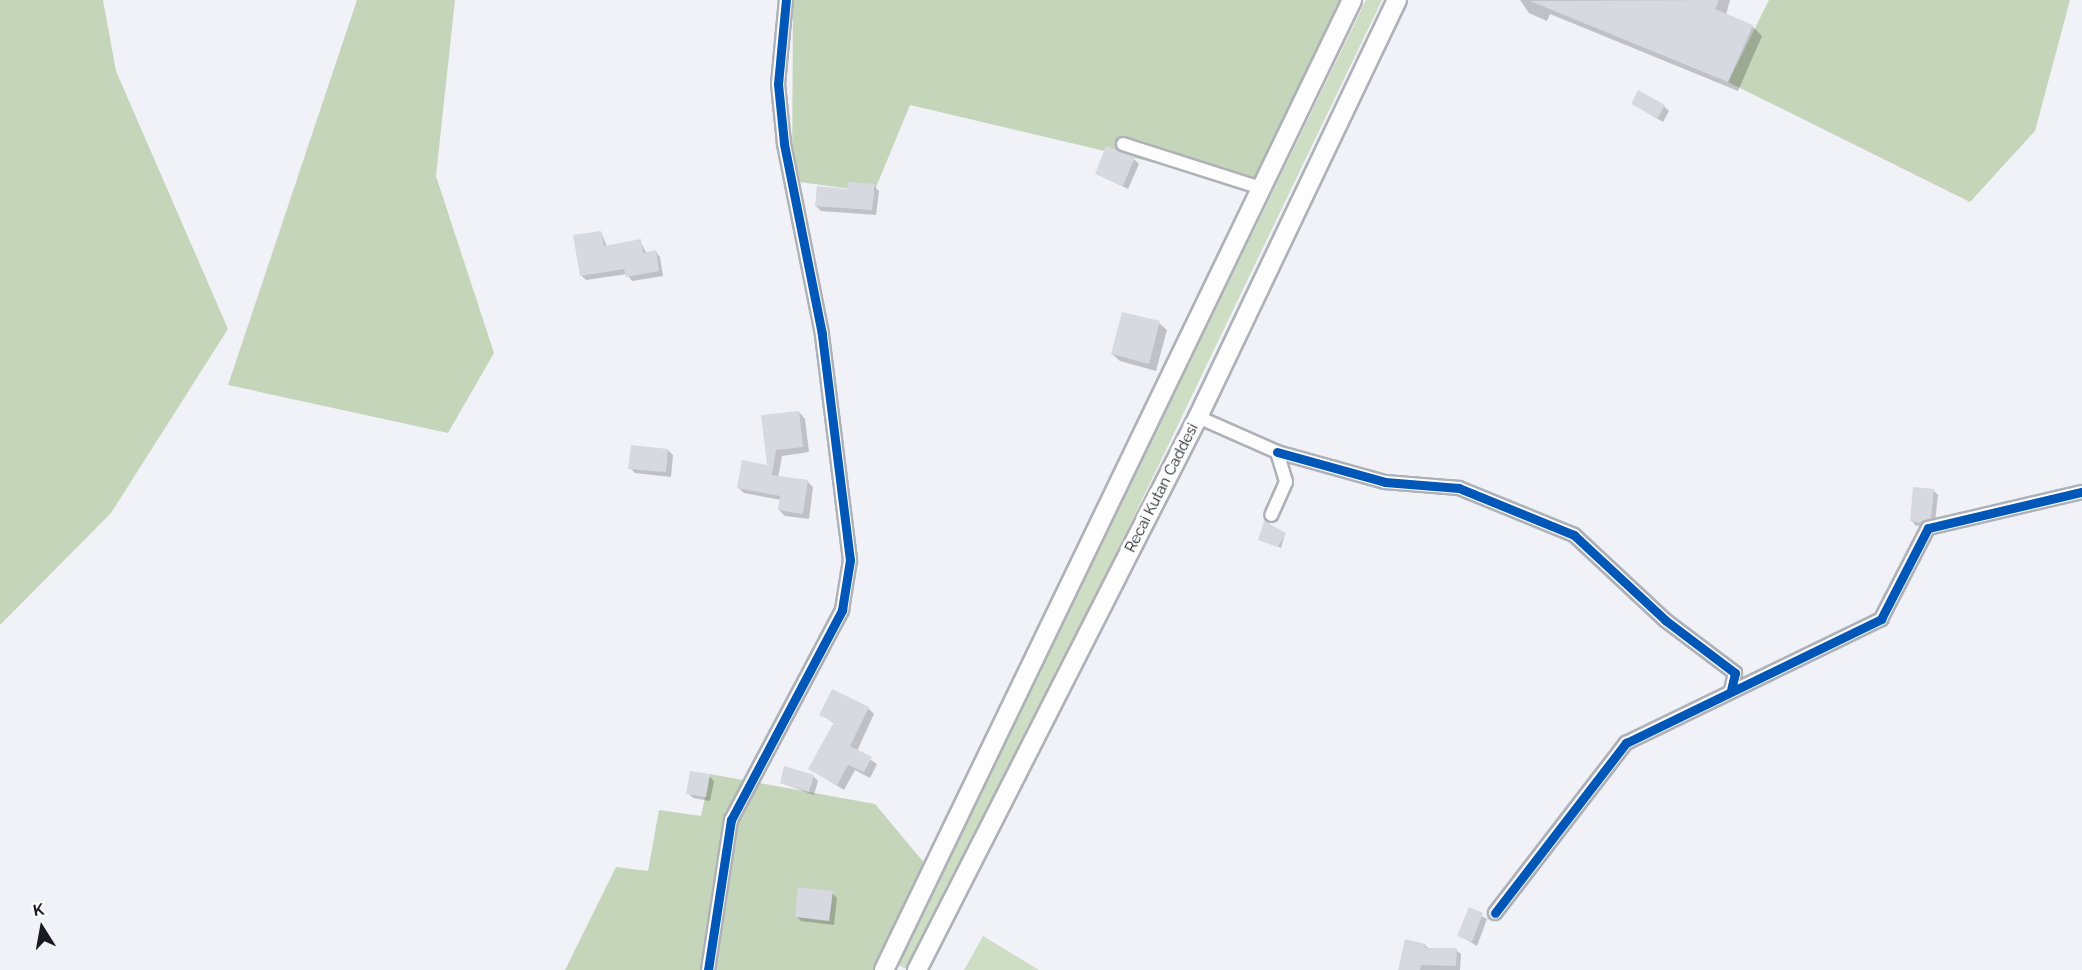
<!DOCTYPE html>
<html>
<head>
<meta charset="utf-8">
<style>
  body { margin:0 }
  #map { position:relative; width:2082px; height:970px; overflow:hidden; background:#f0f2f8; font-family:Raleway,sans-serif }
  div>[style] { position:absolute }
  .green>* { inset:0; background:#cddec4 }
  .forest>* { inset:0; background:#c4d5ba }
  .shadow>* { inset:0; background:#0003 }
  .building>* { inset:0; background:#d6d9e0 }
  .roads { filter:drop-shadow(2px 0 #aeb1b8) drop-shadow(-2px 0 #aeb1b8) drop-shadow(0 2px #aeb1b8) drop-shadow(0 -2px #aeb1b8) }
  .street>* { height:12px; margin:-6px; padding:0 6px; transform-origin:6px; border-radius:6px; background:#fdfdfe }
  .secondary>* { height:18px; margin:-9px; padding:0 9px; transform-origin:9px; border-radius:9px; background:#fdfdfe }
  .cycleway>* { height:9px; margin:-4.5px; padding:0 4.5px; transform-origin:4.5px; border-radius:4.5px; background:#0057b8 }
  span { translate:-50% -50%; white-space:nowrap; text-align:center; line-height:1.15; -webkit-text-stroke:6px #fefefe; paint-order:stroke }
  .street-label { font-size:15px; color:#171a23 }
  .north { position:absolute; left:12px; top:898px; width:60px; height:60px; -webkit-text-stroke:4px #fefefe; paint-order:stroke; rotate:349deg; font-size:16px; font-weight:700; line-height:24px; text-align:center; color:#171a23 }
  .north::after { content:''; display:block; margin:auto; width:21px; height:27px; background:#171a23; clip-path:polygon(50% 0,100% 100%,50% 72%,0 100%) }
</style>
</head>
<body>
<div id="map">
  <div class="green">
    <div style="clip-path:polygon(1366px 0,1382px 0,1124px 537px,908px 970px,897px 964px)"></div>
    <div style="clip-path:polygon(983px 936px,1039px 970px,964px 970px)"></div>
  </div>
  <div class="forest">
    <div style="clip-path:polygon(0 0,103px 0,116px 71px,228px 329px,111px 513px,0 625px)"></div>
    <div style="clip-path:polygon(357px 0,455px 0,436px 176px,494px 353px,448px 433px,228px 385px)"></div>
    <div style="clip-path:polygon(793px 0,1352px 0,1261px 188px,910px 105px,874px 192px,792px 181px)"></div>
    <div style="clip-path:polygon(1769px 0,2070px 0,2035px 131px,1970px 202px,1728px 82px)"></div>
    <div style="clip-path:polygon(710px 774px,875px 804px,931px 871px,885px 970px,565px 970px,616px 867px,648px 871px,659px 810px,701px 816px)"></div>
  </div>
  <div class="shadow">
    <div style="clip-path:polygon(1520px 0,1730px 0,1726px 15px,1752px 26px,1762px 36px,1738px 91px,1550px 14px,1547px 21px,1529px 13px)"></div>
    <div style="clip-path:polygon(1633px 104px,1664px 106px,1669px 111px,1663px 122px)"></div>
    <div style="clip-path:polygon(1134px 159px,1139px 164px,1128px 189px,1097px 174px)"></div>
    <div style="clip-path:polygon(874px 186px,879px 191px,876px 215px,821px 211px,816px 206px,848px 190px)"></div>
    <div style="clip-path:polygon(601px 232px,607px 247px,640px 241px,647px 254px,656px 252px,660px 257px,663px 276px,632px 281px,627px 274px,586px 280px,581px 275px)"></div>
    <div style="clip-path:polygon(1159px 323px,1167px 330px,1156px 371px,1120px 361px,1112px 354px)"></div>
    <div style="clip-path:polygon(799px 412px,805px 419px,809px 452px,782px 456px,778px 478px,807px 481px,813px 487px,809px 519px,785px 516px,779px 510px,781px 500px,744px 493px,738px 487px,769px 466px,763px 417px)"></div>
    <div style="clip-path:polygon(668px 450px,673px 455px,671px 477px,635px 473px,630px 468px)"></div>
    <div style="clip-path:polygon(1933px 490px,1938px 495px,1935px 523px,1916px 526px,1912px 521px)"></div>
    <div style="clip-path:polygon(1285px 534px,1281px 548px,1260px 540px)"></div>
    <div style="clip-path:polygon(868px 708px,874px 714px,857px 751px,877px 764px,870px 778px,855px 770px,844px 790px,810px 769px,835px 724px,821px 714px)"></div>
    <div style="clip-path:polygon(709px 776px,714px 781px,710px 801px,693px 798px,688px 793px)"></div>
    <div style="clip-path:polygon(813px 776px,818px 781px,814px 795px,781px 783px)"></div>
    <div style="clip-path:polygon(832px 893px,837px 898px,834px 925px,801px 921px,796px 916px)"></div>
    <div style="clip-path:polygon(1469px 909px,1487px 919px,1477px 946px,1459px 935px)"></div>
    <div style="clip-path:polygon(1425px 945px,1429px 949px,1456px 950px,1461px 954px,1460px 970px,1399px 970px)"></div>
  </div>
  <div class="building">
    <div style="clip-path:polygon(1719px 0,1715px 9px,1753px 25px,1728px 82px,1530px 1px)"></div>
    <div style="clip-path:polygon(1638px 90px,1665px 105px,1658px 118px,1631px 104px)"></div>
    <div style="clip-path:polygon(1106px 146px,1135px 157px,1123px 186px,1095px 174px)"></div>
    <div style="clip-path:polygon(848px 182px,875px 184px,872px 210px,815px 206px,817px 186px,847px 189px)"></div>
    <div style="clip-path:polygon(601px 231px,604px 246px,641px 239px,643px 253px,656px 250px,659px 271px,626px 277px,624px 269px,580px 276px,573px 235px)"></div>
    <div style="clip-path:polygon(1122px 312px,1160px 321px,1149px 364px,1111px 354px)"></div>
    <div style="clip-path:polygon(799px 411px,803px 447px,776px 450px,772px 475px,808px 480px,803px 514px,778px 510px,780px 496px,737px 488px,742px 460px,767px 465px,761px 415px)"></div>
    <div style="clip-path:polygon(631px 445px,668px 449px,666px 472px,628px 469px)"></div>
    <div style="clip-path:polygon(1913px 487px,1934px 489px,1931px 519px,1922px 523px,1910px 521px)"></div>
    <div style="clip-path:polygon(1264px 521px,1286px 533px,1278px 547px,1258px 540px)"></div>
    <div style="clip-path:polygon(832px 689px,869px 707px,850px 746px,872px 757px,864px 772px,848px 765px,837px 785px,808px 769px,834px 722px,819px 715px)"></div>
    <div style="clip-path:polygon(784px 766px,814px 775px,809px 792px,780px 783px)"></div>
    <div style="clip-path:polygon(690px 771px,710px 774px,706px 797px,686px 794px)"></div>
    <div style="clip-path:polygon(798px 887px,833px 891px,829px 921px,795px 917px)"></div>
    <div style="clip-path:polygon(1469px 907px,1483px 913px,1472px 942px,1457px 936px)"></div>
    <div style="clip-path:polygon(1405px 939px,1426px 944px,1425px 948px,1457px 948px,1456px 966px,1421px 965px,1420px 970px,1398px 970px)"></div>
  </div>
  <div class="roads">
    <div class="street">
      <div style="left:1123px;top:144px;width:145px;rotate:17.7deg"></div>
      <div style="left:1198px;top:417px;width:86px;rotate:23.9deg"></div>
      <div style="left:1277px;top:452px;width:31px;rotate:73deg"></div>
      <div style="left:1286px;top:482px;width:36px;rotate:114deg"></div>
      <div style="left:1277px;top:452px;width:112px;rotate:15.5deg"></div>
      <div style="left:1385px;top:482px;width:74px;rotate:4.6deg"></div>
      <div style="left:1459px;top:488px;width:124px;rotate:22.2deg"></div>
      <div style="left:1574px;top:535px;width:125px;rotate:43deg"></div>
      <div style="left:1665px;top:620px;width:88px;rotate:37.1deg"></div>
      <div style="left:1735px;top:673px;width:17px;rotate:103deg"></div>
      <div style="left:1495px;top:913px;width:215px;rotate:-52.4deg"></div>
      <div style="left:1626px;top:743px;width:284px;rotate:-25.9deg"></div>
      <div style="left:1881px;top:619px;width:102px;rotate:-62.7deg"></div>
      <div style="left:1928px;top:528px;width:158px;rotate:-13.2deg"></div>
      <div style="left:708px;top:970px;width:152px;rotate:-81.3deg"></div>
      <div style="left:731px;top:820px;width:238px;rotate:-62.1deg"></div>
      <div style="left:842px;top:610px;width:51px;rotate:-80.9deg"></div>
      <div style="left:850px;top:560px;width:228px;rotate:-97.1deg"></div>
      <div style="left:822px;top:334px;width:195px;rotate:-101.3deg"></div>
      <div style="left:784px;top:143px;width:59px;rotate:-95.8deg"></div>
      <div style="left:778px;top:84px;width:84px;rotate:-84.6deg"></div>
    </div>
    <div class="secondary">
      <div style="left:884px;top:970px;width:1077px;rotate:-64.24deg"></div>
      <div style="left:917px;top:970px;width:620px;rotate:-63.06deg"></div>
      <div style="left:1198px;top:417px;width:462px;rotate:-64.5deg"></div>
    </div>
  </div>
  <div class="cycleway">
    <div style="left:1277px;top:452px;width:112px;rotate:15.5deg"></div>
    <div style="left:1385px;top:482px;width:74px;rotate:4.6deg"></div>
    <div style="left:1459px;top:488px;width:124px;rotate:22.2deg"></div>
    <div style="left:1574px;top:535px;width:125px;rotate:43deg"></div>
    <div style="left:1665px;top:620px;width:88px;rotate:37.1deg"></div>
    <div style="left:1735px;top:673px;width:17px;rotate:103deg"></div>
    <div style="left:1495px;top:913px;width:215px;rotate:-52.4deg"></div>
    <div style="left:1626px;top:743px;width:284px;rotate:-25.9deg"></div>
    <div style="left:1881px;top:619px;width:102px;rotate:-62.7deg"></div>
    <div style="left:1928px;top:528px;width:158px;rotate:-13.2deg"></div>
    <div style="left:708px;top:970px;width:152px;rotate:-81.3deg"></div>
    <div style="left:731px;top:820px;width:238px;rotate:-62.1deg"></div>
    <div style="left:842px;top:610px;width:51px;rotate:-80.9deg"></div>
    <div style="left:850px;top:560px;width:228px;rotate:-97.1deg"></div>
    <div style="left:822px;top:334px;width:195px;rotate:-101.3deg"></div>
    <div style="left:784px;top:143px;width:59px;rotate:-95.8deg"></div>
    <div style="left:778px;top:84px;width:84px;rotate:-84.6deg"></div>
  </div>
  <div class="street-label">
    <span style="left:1162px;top:488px;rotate:-63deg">Recai Kutan Caddesi</span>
  </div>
  <div class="north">K</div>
</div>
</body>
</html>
